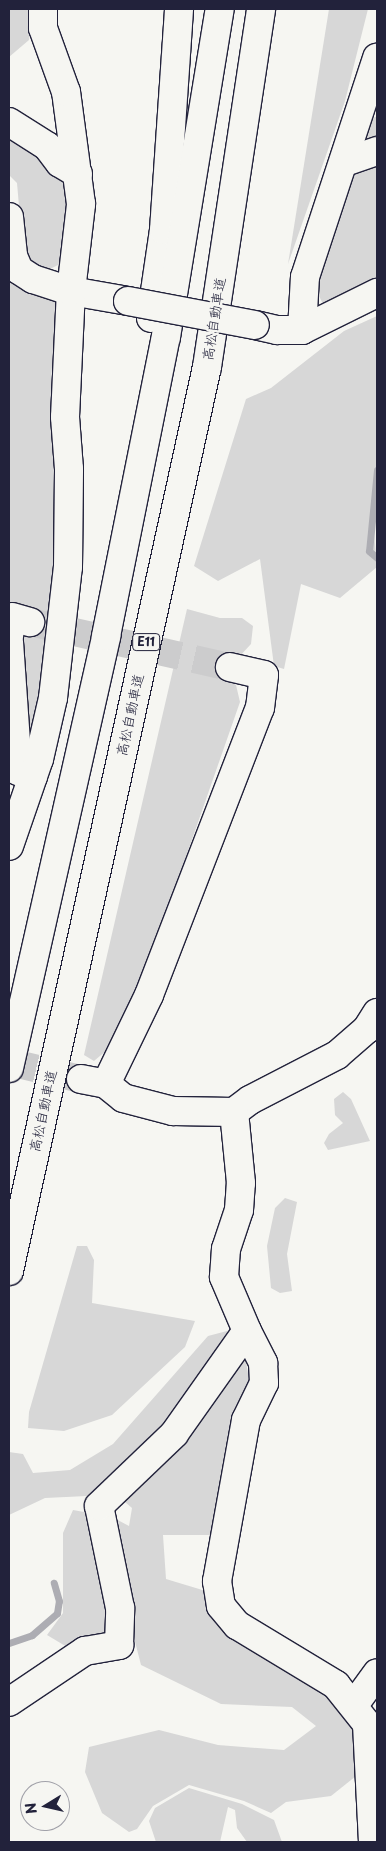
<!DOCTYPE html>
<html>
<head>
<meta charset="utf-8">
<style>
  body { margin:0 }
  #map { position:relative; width:386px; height:1851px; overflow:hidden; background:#f6f6f2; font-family:"Playpen Sans","Klee One",sans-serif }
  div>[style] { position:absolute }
  .green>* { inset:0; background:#d7d7d7 }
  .stream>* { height:7px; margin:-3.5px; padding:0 3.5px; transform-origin:3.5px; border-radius:3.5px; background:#adadb3 }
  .minor-tunnel>* { height:28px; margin-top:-14px; transform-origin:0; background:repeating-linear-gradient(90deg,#cccccd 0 28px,transparent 0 42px) }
  .roads { filter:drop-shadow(1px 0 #22223b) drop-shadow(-1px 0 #22223b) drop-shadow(0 1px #22223b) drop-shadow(0 -1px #22223b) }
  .minor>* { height:28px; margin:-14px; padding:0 14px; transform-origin:14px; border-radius:14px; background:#f6f6f2 }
  .highway>* { height:28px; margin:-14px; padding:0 14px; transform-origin:14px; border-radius:14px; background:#f6f6f2 }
  .bridges { filter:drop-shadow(1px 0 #22223b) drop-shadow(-1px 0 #22223b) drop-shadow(0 1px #22223b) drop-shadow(0 -1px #22223b) }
  .minor-bridge>* { height:28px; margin:-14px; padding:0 14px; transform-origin:14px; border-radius:14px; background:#f6f6f2 }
  span { translate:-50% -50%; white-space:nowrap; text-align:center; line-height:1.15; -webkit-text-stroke:5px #f6f6f2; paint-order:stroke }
  .shield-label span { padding:1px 4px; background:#f6f6f2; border:1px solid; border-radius:4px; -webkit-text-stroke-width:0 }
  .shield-label { font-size:12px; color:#22223b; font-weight:700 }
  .street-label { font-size:14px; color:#22223b }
  .frame { position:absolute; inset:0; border:10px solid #22223b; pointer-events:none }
  .north { position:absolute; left:20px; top:1781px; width:50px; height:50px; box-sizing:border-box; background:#f6f6f2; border:1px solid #a1a1a9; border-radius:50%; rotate:261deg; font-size:14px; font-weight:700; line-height:20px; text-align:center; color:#22223b }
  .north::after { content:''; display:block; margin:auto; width:18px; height:22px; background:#22223b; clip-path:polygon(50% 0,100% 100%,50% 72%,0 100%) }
</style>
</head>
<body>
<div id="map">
  <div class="green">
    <div style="clip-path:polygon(9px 9px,32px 9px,29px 40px,9px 57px)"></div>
    <div style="clip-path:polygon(329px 9px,368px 9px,345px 101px,288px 264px)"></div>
    <div style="clip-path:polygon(377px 116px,377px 284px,343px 305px,323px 304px,316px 290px,322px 256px,372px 119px)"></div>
    <div style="clip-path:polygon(9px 134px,66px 179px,71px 199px,60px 264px,48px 270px,28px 261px,22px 241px,17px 183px,9px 175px)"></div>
    <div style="clip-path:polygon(9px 270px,57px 299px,51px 381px,57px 498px,52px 615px,48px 658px,32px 741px,24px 740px,9px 610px)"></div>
    <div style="clip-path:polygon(377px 316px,377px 491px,373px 520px,377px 567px,340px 598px,301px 584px,284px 669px,274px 666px,260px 559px,218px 581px,194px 566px,246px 399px,271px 388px,344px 331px)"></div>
    <div style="clip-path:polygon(187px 609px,220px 618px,242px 618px,253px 626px,251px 644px,239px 657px,229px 657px,221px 677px,236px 685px,240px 702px,175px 888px,114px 1044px,94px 1061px,84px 1055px)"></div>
    <div style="clip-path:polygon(343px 1092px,351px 1099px,370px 1141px,328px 1150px,324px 1143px,329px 1134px,343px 1123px,335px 1115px,334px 1099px)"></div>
    <div style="clip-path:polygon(285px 1198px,297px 1202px,287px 1254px,292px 1291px,280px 1293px,271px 1288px,267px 1246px,275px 1208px)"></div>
    <div style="clip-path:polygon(77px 1246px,87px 1246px,94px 1260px,92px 1303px,195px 1321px,185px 1347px,112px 1415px,64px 1431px,28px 1428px,29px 1412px)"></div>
    <div style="clip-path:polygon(227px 1331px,233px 1338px,172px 1425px,118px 1478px,87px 1496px,45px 1498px,9px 1515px,9px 1452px,23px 1454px,33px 1473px,70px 1470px,113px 1444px,208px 1336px)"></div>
    <div style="clip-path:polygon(245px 1356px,249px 1379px,217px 1535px,163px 1535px,166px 1579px,209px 1592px,334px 1691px,350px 1720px,357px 1747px,356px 1776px,331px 1796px,286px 1802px,271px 1813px,244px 1801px,189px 1785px,153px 1806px,137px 1829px,129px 1832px,102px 1813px,85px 1772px,89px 1747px,159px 1730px,218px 1745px,284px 1750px,316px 1726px,292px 1707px,221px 1704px,141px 1665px,131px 1626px,112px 1517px,129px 1526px,132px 1508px,119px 1497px)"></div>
    <div style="clip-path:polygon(73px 1510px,84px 1512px,90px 1523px,105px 1602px,106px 1632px,94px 1643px,67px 1647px,47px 1635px,63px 1613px,63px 1533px)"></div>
    <div style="clip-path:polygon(189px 1788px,242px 1804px,274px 1820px,282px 1842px,247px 1842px,237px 1828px,235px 1810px,228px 1807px,220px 1842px,156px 1842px,149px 1821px,155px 1808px)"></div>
  </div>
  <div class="stream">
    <div style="left:377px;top:470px;width:81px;rotate:95.6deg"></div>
    <div style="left:369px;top:551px;width:11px;rotate:41deg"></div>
    <div style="left:9px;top:1643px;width:24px;rotate:-19deg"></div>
    <div style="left:32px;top:1635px;width:33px;rotate:-41deg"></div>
    <div style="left:57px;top:1613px;width:12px;rotate:-81deg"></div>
    <div style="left:59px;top:1601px;width:19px;rotate:-106deg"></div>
  </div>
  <div class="minor-tunnel">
    <div style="left:30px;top:622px;width:205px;rotate:12.7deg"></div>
    <div style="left:9px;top:1062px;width:74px;rotate:13.3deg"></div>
  </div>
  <div class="roads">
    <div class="minor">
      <div style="left:9px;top:122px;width:45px;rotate:32.3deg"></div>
      <div style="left:47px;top:146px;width:21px;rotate:53deg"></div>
      <div style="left:60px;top:163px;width:21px;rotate:31deg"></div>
      <div style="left:345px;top:162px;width:34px;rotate:-19deg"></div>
      <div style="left:9px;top:217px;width:39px;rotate:84deg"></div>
      <div style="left:13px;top:256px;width:15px;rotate:67deg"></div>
      <div style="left:19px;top:270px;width:17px;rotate:33deg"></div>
      <div style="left:33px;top:279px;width:40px;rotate:18deg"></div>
      <div style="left:71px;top:291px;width:58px;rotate:10deg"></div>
      <div style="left:255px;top:325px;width:23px;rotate:13deg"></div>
      <div style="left:277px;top:330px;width:25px"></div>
      <div style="left:302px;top:330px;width:84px;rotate:-26.3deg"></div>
      <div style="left:302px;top:330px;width:53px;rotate:-86.8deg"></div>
      <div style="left:305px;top:277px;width:231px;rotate:-71.8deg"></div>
      <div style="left:9px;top:636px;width:19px;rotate:-81deg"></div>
      <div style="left:12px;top:617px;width:19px;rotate:16deg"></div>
      <div style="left:9px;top:642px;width:129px;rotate:86deg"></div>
      <div style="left:18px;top:771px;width:16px;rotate:22deg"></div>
      <div style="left:9px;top:846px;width:92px;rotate:-71deg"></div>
      <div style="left:39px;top:759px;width:63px;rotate:-77.1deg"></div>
      <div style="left:53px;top:698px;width:132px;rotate:-83.5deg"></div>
      <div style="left:68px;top:567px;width:98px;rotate:-89.4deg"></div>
      <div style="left:69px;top:469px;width:52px;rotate:-94.4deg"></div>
      <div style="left:65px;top:417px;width:126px;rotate:-87.3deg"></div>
      <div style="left:71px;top:291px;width:88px;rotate:-83.4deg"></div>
      <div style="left:81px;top:204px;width:113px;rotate:-97.6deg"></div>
      <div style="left:66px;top:92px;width:68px;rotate:-109.8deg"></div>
      <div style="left:43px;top:28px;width:19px;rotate:-90deg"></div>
      <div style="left:81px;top:1079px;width:25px;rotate:11deg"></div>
      <div style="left:106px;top:1084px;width:22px;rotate:39deg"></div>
      <div style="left:123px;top:1098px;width:52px;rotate:14.6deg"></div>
      <div style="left:173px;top:1111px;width:61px;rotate:0.9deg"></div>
      <div style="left:234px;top:1112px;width:20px;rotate:-37deg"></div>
      <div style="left:250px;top:1100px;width:98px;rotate:-27.3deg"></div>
      <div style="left:337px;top:1055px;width:40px;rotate:-41deg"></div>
      <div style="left:367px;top:1029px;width:19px;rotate:-58deg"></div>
      <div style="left:106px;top:1084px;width:99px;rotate:-64.2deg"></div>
      <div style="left:149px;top:995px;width:308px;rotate:-68.9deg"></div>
      <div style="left:260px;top:708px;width:33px;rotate:-83deg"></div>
      <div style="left:264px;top:675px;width:35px;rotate:-167deg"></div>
      <div style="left:247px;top:1331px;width:36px;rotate:63deg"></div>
      <div style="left:263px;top:1363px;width:20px;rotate:87deg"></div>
      <div style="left:264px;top:1383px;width:41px;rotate:115.9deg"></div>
      <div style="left:246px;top:1420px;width:164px;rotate:100.2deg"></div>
      <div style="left:217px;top:1581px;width:25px;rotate:81deg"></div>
      <div style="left:221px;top:1606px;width:25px;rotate:50deg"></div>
      <div style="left:237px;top:1625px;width:116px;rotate:31.2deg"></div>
      <div style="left:336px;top:1685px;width:50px;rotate:51.5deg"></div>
      <div style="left:367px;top:1724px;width:118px;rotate:87.1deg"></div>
      <div style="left:9px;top:1702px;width:92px;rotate:-33.9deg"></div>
      <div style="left:85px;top:1651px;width:35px;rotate:-10deg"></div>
      <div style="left:119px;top:1645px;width:37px;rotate:-88deg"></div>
      <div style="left:120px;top:1608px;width:104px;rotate:-101.6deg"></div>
      <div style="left:99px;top:1506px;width:104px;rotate:-43.8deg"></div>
      <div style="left:174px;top:1434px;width:126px;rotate:-54.7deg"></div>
      <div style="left:247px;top:1331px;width:59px;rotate:-113.1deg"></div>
      <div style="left:224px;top:1277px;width:28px;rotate:-86deg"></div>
      <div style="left:226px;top:1249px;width:41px;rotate:-71.6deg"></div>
      <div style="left:239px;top:1210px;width:27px;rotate:-86deg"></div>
      <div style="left:241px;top:1183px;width:71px;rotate:-95.6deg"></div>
      <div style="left:354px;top:1705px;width:39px;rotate:-54deg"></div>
    </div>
    <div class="highway">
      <div style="left:151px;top:318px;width:89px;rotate:-81.6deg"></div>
      <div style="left:164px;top:230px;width:222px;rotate:-86.1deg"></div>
      <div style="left:9px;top:1068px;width:443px;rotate:-77.3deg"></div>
      <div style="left:106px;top:636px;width:305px;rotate:-78.7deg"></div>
      <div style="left:166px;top:337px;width:332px;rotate:-80.7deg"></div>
      <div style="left:9px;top:1271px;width:925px;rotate:-77.65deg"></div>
      <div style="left:207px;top:367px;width:362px;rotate:-81.4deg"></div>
    </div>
  </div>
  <div class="bridges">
    <div class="minor-bridge">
      <div style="left:128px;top:301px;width:129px;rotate:10.7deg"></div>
    </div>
  </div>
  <div class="shield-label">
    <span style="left:146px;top:642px">E11</span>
  </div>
  <div class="street-label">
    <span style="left:214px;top:319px;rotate:-81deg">高松自動車道</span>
    <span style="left:130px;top:715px;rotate:-78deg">高松自動車道</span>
    <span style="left:43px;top:1111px;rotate:-78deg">高松自動車道</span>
  </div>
  <div class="frame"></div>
  <div class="north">N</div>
</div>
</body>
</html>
